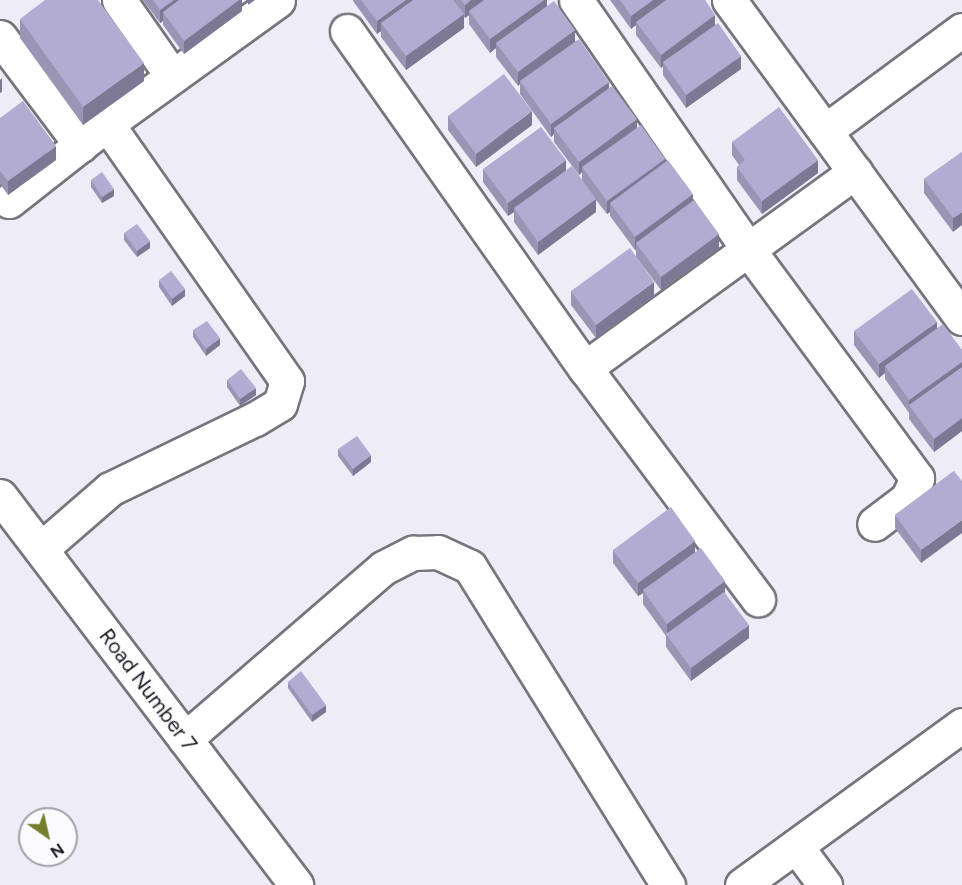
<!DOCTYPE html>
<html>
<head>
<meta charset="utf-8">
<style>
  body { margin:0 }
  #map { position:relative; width:962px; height:885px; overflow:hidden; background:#eeecf6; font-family:Figtree,sans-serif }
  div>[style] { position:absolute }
  .roads { filter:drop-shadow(2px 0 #76757e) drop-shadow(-2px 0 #76757e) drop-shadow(0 2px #76757e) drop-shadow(0 -2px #76757e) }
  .minor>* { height:33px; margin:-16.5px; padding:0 16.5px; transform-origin:16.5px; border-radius:16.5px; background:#fff }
  .tertiary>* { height:33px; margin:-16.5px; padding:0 16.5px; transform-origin:16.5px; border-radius:16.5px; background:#fff }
  .wall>* { inset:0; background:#9a94b5 }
  .shaded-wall>* { inset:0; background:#7d7893 }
  .building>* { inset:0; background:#b3acd2 }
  span { translate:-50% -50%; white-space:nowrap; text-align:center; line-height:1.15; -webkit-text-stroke:4.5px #fbfafe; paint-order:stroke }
  .street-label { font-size:21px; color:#1f1f23 }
  .north { position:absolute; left:18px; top:807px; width:60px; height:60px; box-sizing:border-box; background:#fbfafe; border:2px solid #a3a2a6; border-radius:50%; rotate:146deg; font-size:16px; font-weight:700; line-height:24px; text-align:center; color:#1f1f23 }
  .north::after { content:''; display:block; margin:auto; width:21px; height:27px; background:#737f2b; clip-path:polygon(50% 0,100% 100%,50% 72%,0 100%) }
</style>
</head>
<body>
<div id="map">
  <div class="roads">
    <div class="minor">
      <div style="left:119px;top:0;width:93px;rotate:55.1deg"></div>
      <div style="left:576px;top:0;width:303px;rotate:55.4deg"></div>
      <div style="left:748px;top:249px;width:285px;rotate:53.6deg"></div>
      <div style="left:917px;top:478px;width:23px;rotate:115deg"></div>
      <div style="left:907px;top:499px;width:41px;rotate:142.9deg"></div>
      <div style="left:729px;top:0;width:394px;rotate:53.8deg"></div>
      <div style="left:347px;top:31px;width:413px;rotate:54.8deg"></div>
      <div style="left:585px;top:368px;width:289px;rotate:53.2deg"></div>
      <div style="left:0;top:37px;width:135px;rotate:53.1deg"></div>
      <div style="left:825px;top:131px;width:170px;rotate:-36.4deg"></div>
      <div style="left:9px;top:201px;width:125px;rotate:-38.2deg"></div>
      <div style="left:107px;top:124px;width:211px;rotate:-35.9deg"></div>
      <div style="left:585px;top:368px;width:334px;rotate:-36deg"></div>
      <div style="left:41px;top:549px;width:91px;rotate:-41deg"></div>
      <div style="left:110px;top:489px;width:161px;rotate:-25.8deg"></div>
      <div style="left:255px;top:419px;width:29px;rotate:-31deg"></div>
      <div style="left:280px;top:404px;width:24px;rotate:-73deg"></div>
      <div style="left:287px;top:381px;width:314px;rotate:-125deg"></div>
      <div style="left:185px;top:739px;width:262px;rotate:-40.8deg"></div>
      <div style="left:383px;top:568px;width:34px;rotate:-27deg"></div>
      <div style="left:413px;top:553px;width:25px;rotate:-2deg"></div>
      <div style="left:438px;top:552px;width:35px;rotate:25deg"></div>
      <div style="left:470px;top:567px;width:375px;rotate:58.1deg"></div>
      <div style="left:796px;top:846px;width:49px;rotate:53.4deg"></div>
      <div style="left:742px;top:885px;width:272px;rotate:-36deg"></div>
    </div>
    <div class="tertiary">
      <div style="left:0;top:496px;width:489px;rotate:52.7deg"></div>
    </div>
  </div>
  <div class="wall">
    <div style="clip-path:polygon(143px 0,242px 0,242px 11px,184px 54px,163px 25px,163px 21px,160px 23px)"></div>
    <div style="clip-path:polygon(353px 0,547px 0,547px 6px,575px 41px,609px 88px,637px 128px,665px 163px,693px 201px,719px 248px,661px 290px,636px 257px,636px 249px,635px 250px,610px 216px,610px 212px,607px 214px,596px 200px,596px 212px,538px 255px,514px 222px,514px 212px,508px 216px,483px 182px,483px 169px,566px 171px,582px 180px,582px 172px,579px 175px,554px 142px,554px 134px,551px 137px,520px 94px,520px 84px,518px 86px,496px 57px,496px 48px,490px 53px,469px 24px,469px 15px,465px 18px,464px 17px,464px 28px,406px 70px,381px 37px,381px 31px,377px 34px,353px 1px)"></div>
    <div style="clip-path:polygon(610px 0,705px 0,715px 24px,741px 69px,686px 108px,663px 75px,663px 66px,661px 68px,636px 35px,636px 25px,631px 29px)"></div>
    <div style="clip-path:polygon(20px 19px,144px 81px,83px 125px,20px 38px)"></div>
    <div style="clip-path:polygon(448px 116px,532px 125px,476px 167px,448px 130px)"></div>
    <div style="clip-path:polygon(0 118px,56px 160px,8px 195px,0 184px)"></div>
    <div style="clip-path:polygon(732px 142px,818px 173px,762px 214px,737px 180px,737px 167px,739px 165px,732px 155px)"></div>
    <div style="clip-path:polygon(962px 152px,953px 232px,924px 193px,924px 179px)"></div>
    <div style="clip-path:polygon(91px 180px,114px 196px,102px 203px,91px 187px)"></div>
    <div style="clip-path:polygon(124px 233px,150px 248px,137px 257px,124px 240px)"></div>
    <div style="clip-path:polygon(159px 280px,185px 296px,172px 306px,159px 287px)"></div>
    <div style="clip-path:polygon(571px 291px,654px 296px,596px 338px,571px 305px)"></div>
    <div style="clip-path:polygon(937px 328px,962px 350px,962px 431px,934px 452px,909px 419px,909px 413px,885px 379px,885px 373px,879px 378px,854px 345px,854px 331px)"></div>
    <div style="clip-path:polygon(193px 330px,220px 345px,206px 356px,193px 337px)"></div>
    <div style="clip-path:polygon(227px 380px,256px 395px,240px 406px,227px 387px)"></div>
    <div style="clip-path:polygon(338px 449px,371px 462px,353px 476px,338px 456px)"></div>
    <div style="clip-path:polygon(954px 471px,921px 563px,895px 528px,895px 515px)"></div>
    <div style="clip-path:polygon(613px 550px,695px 552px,725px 593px,749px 638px,691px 681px,666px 647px,666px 636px,643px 604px,643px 593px,638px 596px,613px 563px)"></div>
    <div style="clip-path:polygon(288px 682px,326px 712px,312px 722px,288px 688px)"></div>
  </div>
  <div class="shaded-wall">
    <div style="clip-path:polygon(174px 0,192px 0,163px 12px,163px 21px,160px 23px,160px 10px)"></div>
    <div style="clip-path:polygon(239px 0,242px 0,242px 11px,184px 54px,184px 41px)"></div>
    <div style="clip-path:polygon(248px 0,255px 0,248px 5px)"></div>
    <div style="clip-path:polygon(406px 0,425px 0,381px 23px,381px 31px,377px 34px,377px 21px)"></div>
    <div style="clip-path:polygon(471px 0,489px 0,469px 11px,469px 15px,465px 18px,465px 5px)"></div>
    <div style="clip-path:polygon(544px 0,547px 0,547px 10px,496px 43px,496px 48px,490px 53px,490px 39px)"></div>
    <div style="clip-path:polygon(653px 0,671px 0,636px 22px,636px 25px,631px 29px,631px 16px)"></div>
    <div style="clip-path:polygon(464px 14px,464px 28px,406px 70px,406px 56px)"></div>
    <div style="clip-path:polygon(715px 15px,715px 28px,663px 62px,663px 66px,661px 68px,661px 55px)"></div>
    <div style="clip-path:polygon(575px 30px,575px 43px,520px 81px,520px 84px,518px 86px,518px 72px)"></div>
    <div style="clip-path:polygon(741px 56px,741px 69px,686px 108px,686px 95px)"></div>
    <div style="clip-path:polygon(144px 63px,144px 81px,83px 125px,83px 107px)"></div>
    <div style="clip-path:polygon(2px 78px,2px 92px,0 93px,0 80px)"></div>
    <div style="clip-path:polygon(609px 82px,609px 95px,554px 128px,554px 134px,551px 137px,551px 124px)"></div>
    <div style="clip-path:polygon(532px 111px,532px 125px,476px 167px,476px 154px)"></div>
    <div style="clip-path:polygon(637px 119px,637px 133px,582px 167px,582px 172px,579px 175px,579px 162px)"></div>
    <div style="clip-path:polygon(56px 146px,56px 160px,8px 195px,8px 181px)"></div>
    <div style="clip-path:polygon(665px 159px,665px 172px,610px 203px,610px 212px,607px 214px,607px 201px)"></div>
    <div style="clip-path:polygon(566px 160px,566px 173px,514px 208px,514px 212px,508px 216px,508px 203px)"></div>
    <div style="clip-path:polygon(818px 160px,818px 173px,762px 214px,762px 201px)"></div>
    <div style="clip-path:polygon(114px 189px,114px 196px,102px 203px,102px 197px)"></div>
    <div style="clip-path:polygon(693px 194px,693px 207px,636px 243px,636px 249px,635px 250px,635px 237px)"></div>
    <div style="clip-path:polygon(596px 199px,596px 212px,538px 255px,538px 242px)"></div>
    <div style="clip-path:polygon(962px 212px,962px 225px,953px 232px,953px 218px)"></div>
    <div style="clip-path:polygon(719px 234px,719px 248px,661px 290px,661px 277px)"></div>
    <div style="clip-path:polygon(150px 241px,150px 248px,137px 257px,137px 251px)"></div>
    <div style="clip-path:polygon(654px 282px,654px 296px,596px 338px,596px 325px)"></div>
    <div style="clip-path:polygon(185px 289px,185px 296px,172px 306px,172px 299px)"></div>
    <div style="clip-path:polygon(937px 322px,937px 335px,885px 366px,885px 373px,879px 378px,879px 364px)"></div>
    <div style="clip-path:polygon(220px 338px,220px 345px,206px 356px,206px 349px)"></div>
    <div style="clip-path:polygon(962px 362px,962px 375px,909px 405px,909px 400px)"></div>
    <div style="clip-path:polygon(256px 388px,256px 395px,240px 406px,240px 399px)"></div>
    <div style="clip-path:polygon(962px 418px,962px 431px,934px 452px,934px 439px)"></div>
    <div style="clip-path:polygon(371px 455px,371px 462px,353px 476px,353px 469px)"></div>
    <div style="clip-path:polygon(962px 520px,962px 533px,921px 563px,921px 550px)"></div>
    <div style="clip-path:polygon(695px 541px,695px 554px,643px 590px,643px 593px,638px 596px,638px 583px)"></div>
    <div style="clip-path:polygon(725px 581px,725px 594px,667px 635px,667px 624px)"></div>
    <div style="clip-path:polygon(749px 625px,749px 638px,691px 681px,691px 668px)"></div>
    <div style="clip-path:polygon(326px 705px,326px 712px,312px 722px,312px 715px)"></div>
  </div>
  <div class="building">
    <div style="clip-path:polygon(45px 0,98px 0,144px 63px,83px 107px,20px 19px)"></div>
    <div style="clip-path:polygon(153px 0,174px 0,160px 10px)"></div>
    <div style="clip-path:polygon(179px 0,239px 0,184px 41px,163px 12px)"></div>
    <div style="clip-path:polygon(361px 0,406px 0,377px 21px)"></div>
    <div style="clip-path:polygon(413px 0,453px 0,464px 14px,406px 56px,381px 23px)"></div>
    <div style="clip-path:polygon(461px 0,471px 0,465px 5px)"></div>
    <div style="clip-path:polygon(484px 0,544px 0,490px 39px,469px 11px)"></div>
    <div style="clip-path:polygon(620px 0,653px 0,631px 16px)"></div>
    <div style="clip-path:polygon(666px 0,705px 0,715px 15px,661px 55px,636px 22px)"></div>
    <div style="clip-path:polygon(554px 1px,575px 30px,518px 72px,496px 43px)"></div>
    <div style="clip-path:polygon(718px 23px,741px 56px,686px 95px,663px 62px)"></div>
    <div style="clip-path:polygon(579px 39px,609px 82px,551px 124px,520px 81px)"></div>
    <div style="clip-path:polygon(504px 74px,532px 111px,476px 154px,448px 116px)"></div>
    <div style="clip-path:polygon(612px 86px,637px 119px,579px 162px,554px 128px)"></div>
    <div style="clip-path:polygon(23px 101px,56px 146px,8px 181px,0 171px,0 118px)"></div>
    <div style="clip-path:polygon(779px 107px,818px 160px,762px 201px,737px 167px,745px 160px,732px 142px)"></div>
    <div style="clip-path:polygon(641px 125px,665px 159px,607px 201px,582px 167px)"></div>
    <div style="clip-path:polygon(541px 127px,566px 160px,508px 203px,483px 169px)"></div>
    <div style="clip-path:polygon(962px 152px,962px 212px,953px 218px,924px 179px)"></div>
    <div style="clip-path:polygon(668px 160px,693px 194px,635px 237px,610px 203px)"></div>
    <div style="clip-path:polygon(572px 166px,596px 199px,538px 242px,514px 208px)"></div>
    <div style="clip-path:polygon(102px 172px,114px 189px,102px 197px,91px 180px)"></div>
    <div style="clip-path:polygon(694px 200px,719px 234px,661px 277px,636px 243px)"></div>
    <div style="clip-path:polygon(137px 224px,150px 241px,137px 251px,124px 233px)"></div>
    <div style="clip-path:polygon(630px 248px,654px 282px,596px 325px,571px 291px)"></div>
    <div style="clip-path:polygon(171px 271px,185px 289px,172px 299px,159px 280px)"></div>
    <div style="clip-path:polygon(912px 289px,937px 322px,879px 364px,854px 331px)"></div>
    <div style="clip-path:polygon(207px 321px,220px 338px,206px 349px,193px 330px)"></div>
    <div style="clip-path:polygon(943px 324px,962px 350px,962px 362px,909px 400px,885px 366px)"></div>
    <div style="clip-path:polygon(962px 367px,962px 418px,934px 439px,909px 405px)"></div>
    <div style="clip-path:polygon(241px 369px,256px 388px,240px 399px,227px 380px)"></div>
    <div style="clip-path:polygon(357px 436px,371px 455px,353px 469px,338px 449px)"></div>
    <div style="clip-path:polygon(954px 471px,962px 481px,962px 520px,921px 550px,895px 515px)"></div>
    <div style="clip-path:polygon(671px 507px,695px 541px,638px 583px,613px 550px)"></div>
    <div style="clip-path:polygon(701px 548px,725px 581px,667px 624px,643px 590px)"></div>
    <div style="clip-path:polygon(724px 592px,749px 625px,691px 668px,666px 634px)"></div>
    <div style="clip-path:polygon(301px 671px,326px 705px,312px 715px,288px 682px)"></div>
  </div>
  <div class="street-label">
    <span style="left:148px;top:690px;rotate:53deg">Road Number 7</span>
  </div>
  <div class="north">N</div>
</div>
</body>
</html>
